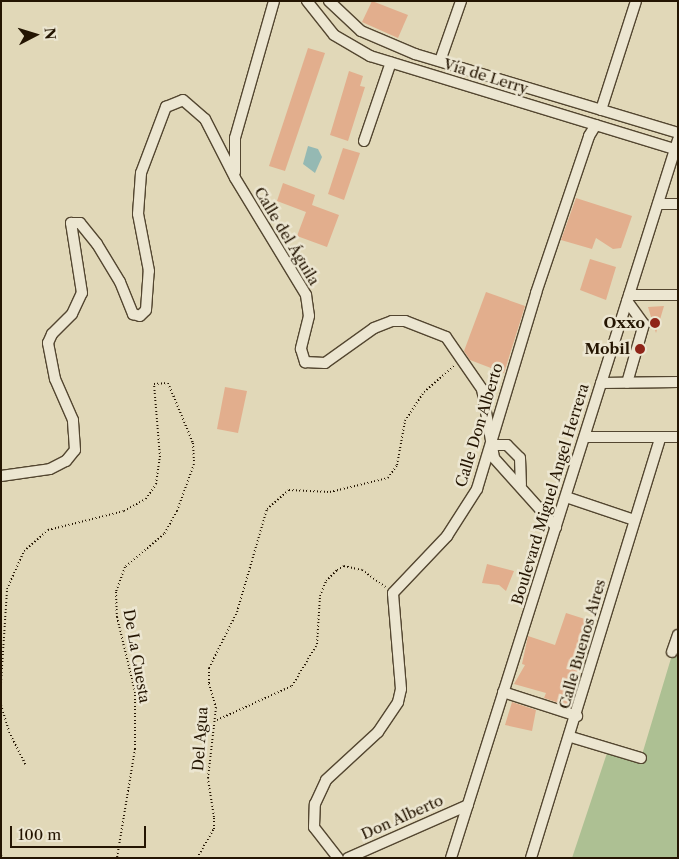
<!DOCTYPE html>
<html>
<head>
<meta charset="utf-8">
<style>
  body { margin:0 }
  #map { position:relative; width:679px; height:859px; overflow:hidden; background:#e1d8b8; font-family:"Libre Caslon Text",serif }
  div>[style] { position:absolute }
  .green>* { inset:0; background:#adc093 }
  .water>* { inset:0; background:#95b9b3 }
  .building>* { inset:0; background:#e2ae8d }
  .path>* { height:2px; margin-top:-1px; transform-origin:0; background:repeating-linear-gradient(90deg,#241502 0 1px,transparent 0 3.5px) }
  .roads { filter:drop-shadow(1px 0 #534630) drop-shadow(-1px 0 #534630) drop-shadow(0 1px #534630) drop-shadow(0 -1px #534630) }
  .minor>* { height:10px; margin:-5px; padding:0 5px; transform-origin:5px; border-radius:5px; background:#ece6d1 }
  .dots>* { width:14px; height:14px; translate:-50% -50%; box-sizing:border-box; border:2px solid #ece6d1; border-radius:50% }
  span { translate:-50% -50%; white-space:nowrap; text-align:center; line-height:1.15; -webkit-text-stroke:5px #ece6d1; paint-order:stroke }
  .street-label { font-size:15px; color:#241502 }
  .poi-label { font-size:15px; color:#241502; font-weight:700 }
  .right { translate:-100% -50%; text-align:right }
  .frame { position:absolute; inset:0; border:2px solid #241502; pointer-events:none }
  .north { position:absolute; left:10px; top:10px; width:50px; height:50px; -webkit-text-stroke:4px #ece6d1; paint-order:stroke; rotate:85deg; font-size:14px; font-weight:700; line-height:20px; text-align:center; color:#241502 }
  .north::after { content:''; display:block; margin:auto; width:18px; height:22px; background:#241502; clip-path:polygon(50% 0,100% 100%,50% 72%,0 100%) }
  .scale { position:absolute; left:10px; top:826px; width:136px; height:22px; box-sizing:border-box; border:2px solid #241502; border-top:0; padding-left:6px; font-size:15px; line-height:18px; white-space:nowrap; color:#241502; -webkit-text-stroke:4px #ece6d1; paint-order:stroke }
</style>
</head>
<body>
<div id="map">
  <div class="green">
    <div style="clip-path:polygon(678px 635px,678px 858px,572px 858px,608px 750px,641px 758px)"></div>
  </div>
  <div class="water">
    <div style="clip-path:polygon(308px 146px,318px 149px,322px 157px,315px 173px,303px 164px)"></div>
  </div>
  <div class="building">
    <div style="clip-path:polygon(372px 1px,408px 15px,398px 38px,362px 22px)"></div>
    <div style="clip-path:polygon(308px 48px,325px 53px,285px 171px,269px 166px)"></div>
    <div style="clip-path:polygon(349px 71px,363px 76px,360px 86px,365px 87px,348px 141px,330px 135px)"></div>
    <div style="clip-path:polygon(343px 148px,360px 153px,344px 200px,328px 194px)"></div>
    <div style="clip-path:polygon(283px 183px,315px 195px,312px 205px,339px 215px,327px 247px,297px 236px,306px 212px,277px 201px)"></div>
    <div style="clip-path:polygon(576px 198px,632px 216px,621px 248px,613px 249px,596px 238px,592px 249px,561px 240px)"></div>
    <div style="clip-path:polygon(590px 259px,616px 267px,606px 300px,580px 290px)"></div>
    <div style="clip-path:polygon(486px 292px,525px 306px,504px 373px,470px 360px,464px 351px)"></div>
    <div style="clip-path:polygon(664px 306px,656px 333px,648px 307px)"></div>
    <div style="clip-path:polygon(225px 387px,247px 391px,238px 433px,217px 429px)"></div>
    <div style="clip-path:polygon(487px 564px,514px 571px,506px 591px,499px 585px,482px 583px)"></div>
    <div style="clip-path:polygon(566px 613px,591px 621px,568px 706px,544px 698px,546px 693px,514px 684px,525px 665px,522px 664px,528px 636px,555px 645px)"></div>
    <div style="clip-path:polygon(512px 702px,536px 710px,532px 731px,505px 725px)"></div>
  </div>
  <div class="path">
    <div style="left:1px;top:683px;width:94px;rotate:-86.3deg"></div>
    <div style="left:7px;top:589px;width:42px;rotate:-65.9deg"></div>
    <div style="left:24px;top:551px;width:32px;rotate:-41deg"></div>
    <div style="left:48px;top:530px;width:78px;rotate:-14deg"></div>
    <div style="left:124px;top:511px;width:25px;rotate:-29deg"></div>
    <div style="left:146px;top:499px;width:18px;rotate:-56deg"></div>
    <div style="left:156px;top:484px;width:27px;rotate:-82deg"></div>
    <div style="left:160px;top:457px;width:73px;rotate:-94.7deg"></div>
    <div style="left:154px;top:384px;width:14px;rotate:-4deg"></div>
    <div style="left:168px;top:383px;width:65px;rotate:67.4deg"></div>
    <div style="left:193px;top:443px;width:21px;rotate:87deg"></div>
    <div style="left:194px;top:464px;width:50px;rotate:109.9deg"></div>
    <div style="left:177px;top:511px;width:26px;rotate:119deg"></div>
    <div style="left:164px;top:534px;width:51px;rotate:139.8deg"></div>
    <div style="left:125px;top:567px;width:27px;rotate:110deg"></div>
    <div style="left:116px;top:592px;width:25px;rotate:88deg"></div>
    <div style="left:117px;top:617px;width:77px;rotate:76.5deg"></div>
    <div style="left:135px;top:692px;width:57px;rotate:90deg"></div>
    <div style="left:135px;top:749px;width:110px;rotate:99.4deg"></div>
    <div style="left:1px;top:705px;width:28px;rotate:73deg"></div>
    <div style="left:9px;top:732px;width:38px;rotate:63deg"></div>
    <div style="left:217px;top:720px;width:82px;rotate:-24.4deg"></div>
    <div style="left:292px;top:686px;width:49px;rotate:-59.2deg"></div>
    <div style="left:317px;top:644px;width:48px;rotate:-86.4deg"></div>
    <div style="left:320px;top:596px;width:16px;rotate:-68deg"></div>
    <div style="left:326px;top:581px;width:16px;rotate:-45deg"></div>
    <div style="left:337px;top:570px;width:8px;rotate:-30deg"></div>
    <div style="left:344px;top:566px;width:18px;rotate:13deg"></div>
    <div style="left:362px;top:570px;width:29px;rotate:36deg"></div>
    <div style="left:1px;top:855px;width:3px;rotate:72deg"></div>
    <div style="left:197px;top:858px;width:34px;rotate:-60deg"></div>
    <div style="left:214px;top:829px;width:12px;rotate:-90deg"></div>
    <div style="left:214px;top:817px;width:39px;rotate:-99deg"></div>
    <div style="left:208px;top:778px;width:70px;rotate:-83.5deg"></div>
    <div style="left:216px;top:708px;width:26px;rotate:-106deg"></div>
    <div style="left:209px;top:683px;width:15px;rotate:-90deg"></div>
    <div style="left:209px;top:668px;width:63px;rotate:-63.4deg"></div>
    <div style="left:237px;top:612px;width:107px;rotate:-73.8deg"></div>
    <div style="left:267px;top:509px;width:29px;rotate:-41deg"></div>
    <div style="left:289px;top:490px;width:41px;rotate:2.8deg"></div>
    <div style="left:330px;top:492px;width:60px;rotate:-13.6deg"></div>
    <div style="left:388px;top:478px;width:16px;rotate:-55deg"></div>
    <div style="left:397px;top:465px;width:45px;rotate:-79.7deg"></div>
    <div style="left:405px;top:421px;width:35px;rotate:-57deg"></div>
    <div style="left:424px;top:392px;width:40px;rotate:-41deg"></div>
  </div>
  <div class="roads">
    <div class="minor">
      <div style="left:307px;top:1px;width:43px;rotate:51.5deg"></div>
      <div style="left:334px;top:35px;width:42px;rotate:30.3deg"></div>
      <div style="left:370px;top:56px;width:319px;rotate:17deg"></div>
      <div style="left:329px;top:1px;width:44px;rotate:43.2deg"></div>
      <div style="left:361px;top:31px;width:59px;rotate:23.1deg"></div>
      <div style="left:415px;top:54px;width:275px;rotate:16.7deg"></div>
      <div style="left:440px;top:61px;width:64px;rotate:-70.7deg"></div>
      <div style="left:601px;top:110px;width:114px;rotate:-72.2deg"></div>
      <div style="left:364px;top:141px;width:83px;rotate:-71.1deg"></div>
      <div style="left:235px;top:172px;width:34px;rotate:-90deg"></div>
      <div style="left:235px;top:138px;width:142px;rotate:-74.1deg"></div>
      <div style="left:658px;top:204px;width:20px"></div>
      <div style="left:629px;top:295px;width:49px"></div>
      <div style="left:627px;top:301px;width:29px;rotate:54deg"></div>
      <div style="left:644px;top:324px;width:61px;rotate:106.1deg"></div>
      <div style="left:601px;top:383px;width:77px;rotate:-0.7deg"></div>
      <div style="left:585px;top:437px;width:93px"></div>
      <div style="left:495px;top:445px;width:12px"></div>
      <div style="left:507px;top:445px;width:18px;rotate:45deg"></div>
      <div style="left:520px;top:458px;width:27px;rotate:88deg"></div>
      <div style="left:1px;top:476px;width:49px;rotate:-8.1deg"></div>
      <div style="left:50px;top:469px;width:18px;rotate:-27deg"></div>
      <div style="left:66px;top:461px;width:14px;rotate:-51deg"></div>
      <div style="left:75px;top:450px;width:30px;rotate:-94deg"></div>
      <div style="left:73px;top:420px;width:45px;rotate:-113.7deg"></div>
      <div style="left:55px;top:379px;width:37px;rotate:-101deg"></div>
      <div style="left:48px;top:343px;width:10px;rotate:-66deg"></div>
      <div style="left:52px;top:334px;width:28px;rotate:-45deg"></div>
      <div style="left:72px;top:314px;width:23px;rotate:-65deg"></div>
      <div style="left:82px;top:293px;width:71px;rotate:-98.9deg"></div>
      <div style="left:71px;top:223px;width:9px"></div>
      <div style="left:80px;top:223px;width:27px;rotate:51deg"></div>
      <div style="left:97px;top:244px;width:44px;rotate:58.8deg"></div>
      <div style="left:120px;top:282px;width:35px;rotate:68deg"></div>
      <div style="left:133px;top:314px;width:7px;rotate:16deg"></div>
      <div style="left:140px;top:316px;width:8px;rotate:-45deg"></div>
      <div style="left:146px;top:310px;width:39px;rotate:-86deg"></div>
      <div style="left:149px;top:271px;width:58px;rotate:-100.9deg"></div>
      <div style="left:138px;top:214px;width:41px;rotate:-85.8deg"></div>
      <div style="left:141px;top:173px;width:71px;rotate:-69.3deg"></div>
      <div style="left:166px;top:107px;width:18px;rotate:-22deg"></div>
      <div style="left:183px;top:100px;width:29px;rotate:41deg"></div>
      <div style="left:205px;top:119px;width:66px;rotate:63deg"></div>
      <div style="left:235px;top:178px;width:137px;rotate:58.7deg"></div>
      <div style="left:306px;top:295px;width:21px;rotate:82deg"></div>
      <div style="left:309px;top:316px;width:34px;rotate:104deg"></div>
      <div style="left:301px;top:349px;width:14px;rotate:73deg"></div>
      <div style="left:305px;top:362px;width:20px;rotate:3deg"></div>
      <div style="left:325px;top:363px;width:60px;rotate:-35.5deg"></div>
      <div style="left:374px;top:328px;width:19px;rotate:-21deg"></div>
      <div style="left:392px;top:321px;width:13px"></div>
      <div style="left:405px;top:321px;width:44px;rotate:21.3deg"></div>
      <div style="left:446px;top:337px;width:63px;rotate:55.3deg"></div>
      <div style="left:482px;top:389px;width:70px;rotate:80.1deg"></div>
      <div style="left:494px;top:458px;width:93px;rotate:48.1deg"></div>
      <div style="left:566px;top:497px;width:72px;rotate:18.7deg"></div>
      <div style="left:672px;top:652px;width:18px;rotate:-71deg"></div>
      <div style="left:503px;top:692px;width:78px;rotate:18deg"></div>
      <div style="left:571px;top:737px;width:73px;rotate:16.7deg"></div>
      <div style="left:338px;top:858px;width:39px;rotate:-128deg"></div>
      <div style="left:314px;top:827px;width:23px;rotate:-88deg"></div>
      <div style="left:315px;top:804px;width:26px;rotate:-65deg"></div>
      <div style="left:326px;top:780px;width:71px;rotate:-42.7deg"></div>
      <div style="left:378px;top:732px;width:36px;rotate:-56deg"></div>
      <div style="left:398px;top:702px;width:13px;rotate:-77deg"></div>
      <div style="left:401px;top:689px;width:96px;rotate:-94.8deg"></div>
      <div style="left:393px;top:593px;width:79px;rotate:-46.5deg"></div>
      <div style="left:447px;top:536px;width:56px;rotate:-57.4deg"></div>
      <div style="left:477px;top:489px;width:205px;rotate:-73.2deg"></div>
      <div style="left:536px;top:293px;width:166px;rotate:-71.3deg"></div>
      <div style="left:589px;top:136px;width:13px;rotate:-58deg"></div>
      <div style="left:348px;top:858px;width:131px;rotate:-23.8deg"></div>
      <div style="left:451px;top:858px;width:753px;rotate:-72.46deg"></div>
      <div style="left:531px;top:858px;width:439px;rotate:-72.9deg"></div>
    </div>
  </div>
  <div class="dots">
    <div style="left:655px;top:323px;background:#8f2418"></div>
    <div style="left:640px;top:349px;background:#8f2418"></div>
  </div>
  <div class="street-label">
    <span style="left:486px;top:76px;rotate:17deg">Vía de Lerry</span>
    <span style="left:287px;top:236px;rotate:59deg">Calle del Águila</span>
    <span style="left:479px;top:425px;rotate:-73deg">Calle Don Alberto</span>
    <span style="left:550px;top:494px;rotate:-73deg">Boulevard Miguel Angel Herrera</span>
    <span style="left:582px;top:644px;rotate:-74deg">Calle Buenos Aires</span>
    <span style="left:137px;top:656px;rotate:80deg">De La Cuesta</span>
    <span style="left:200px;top:739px;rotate:-86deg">Del Agua</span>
    <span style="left:402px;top:817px;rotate:-24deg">Don Alberto</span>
  </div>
  <div class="poi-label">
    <span class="right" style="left:645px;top:323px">Oxxo</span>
    <span class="right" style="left:630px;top:349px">Mobil</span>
  </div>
  <div class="frame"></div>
  <div class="north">N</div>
  <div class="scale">100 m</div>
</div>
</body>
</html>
